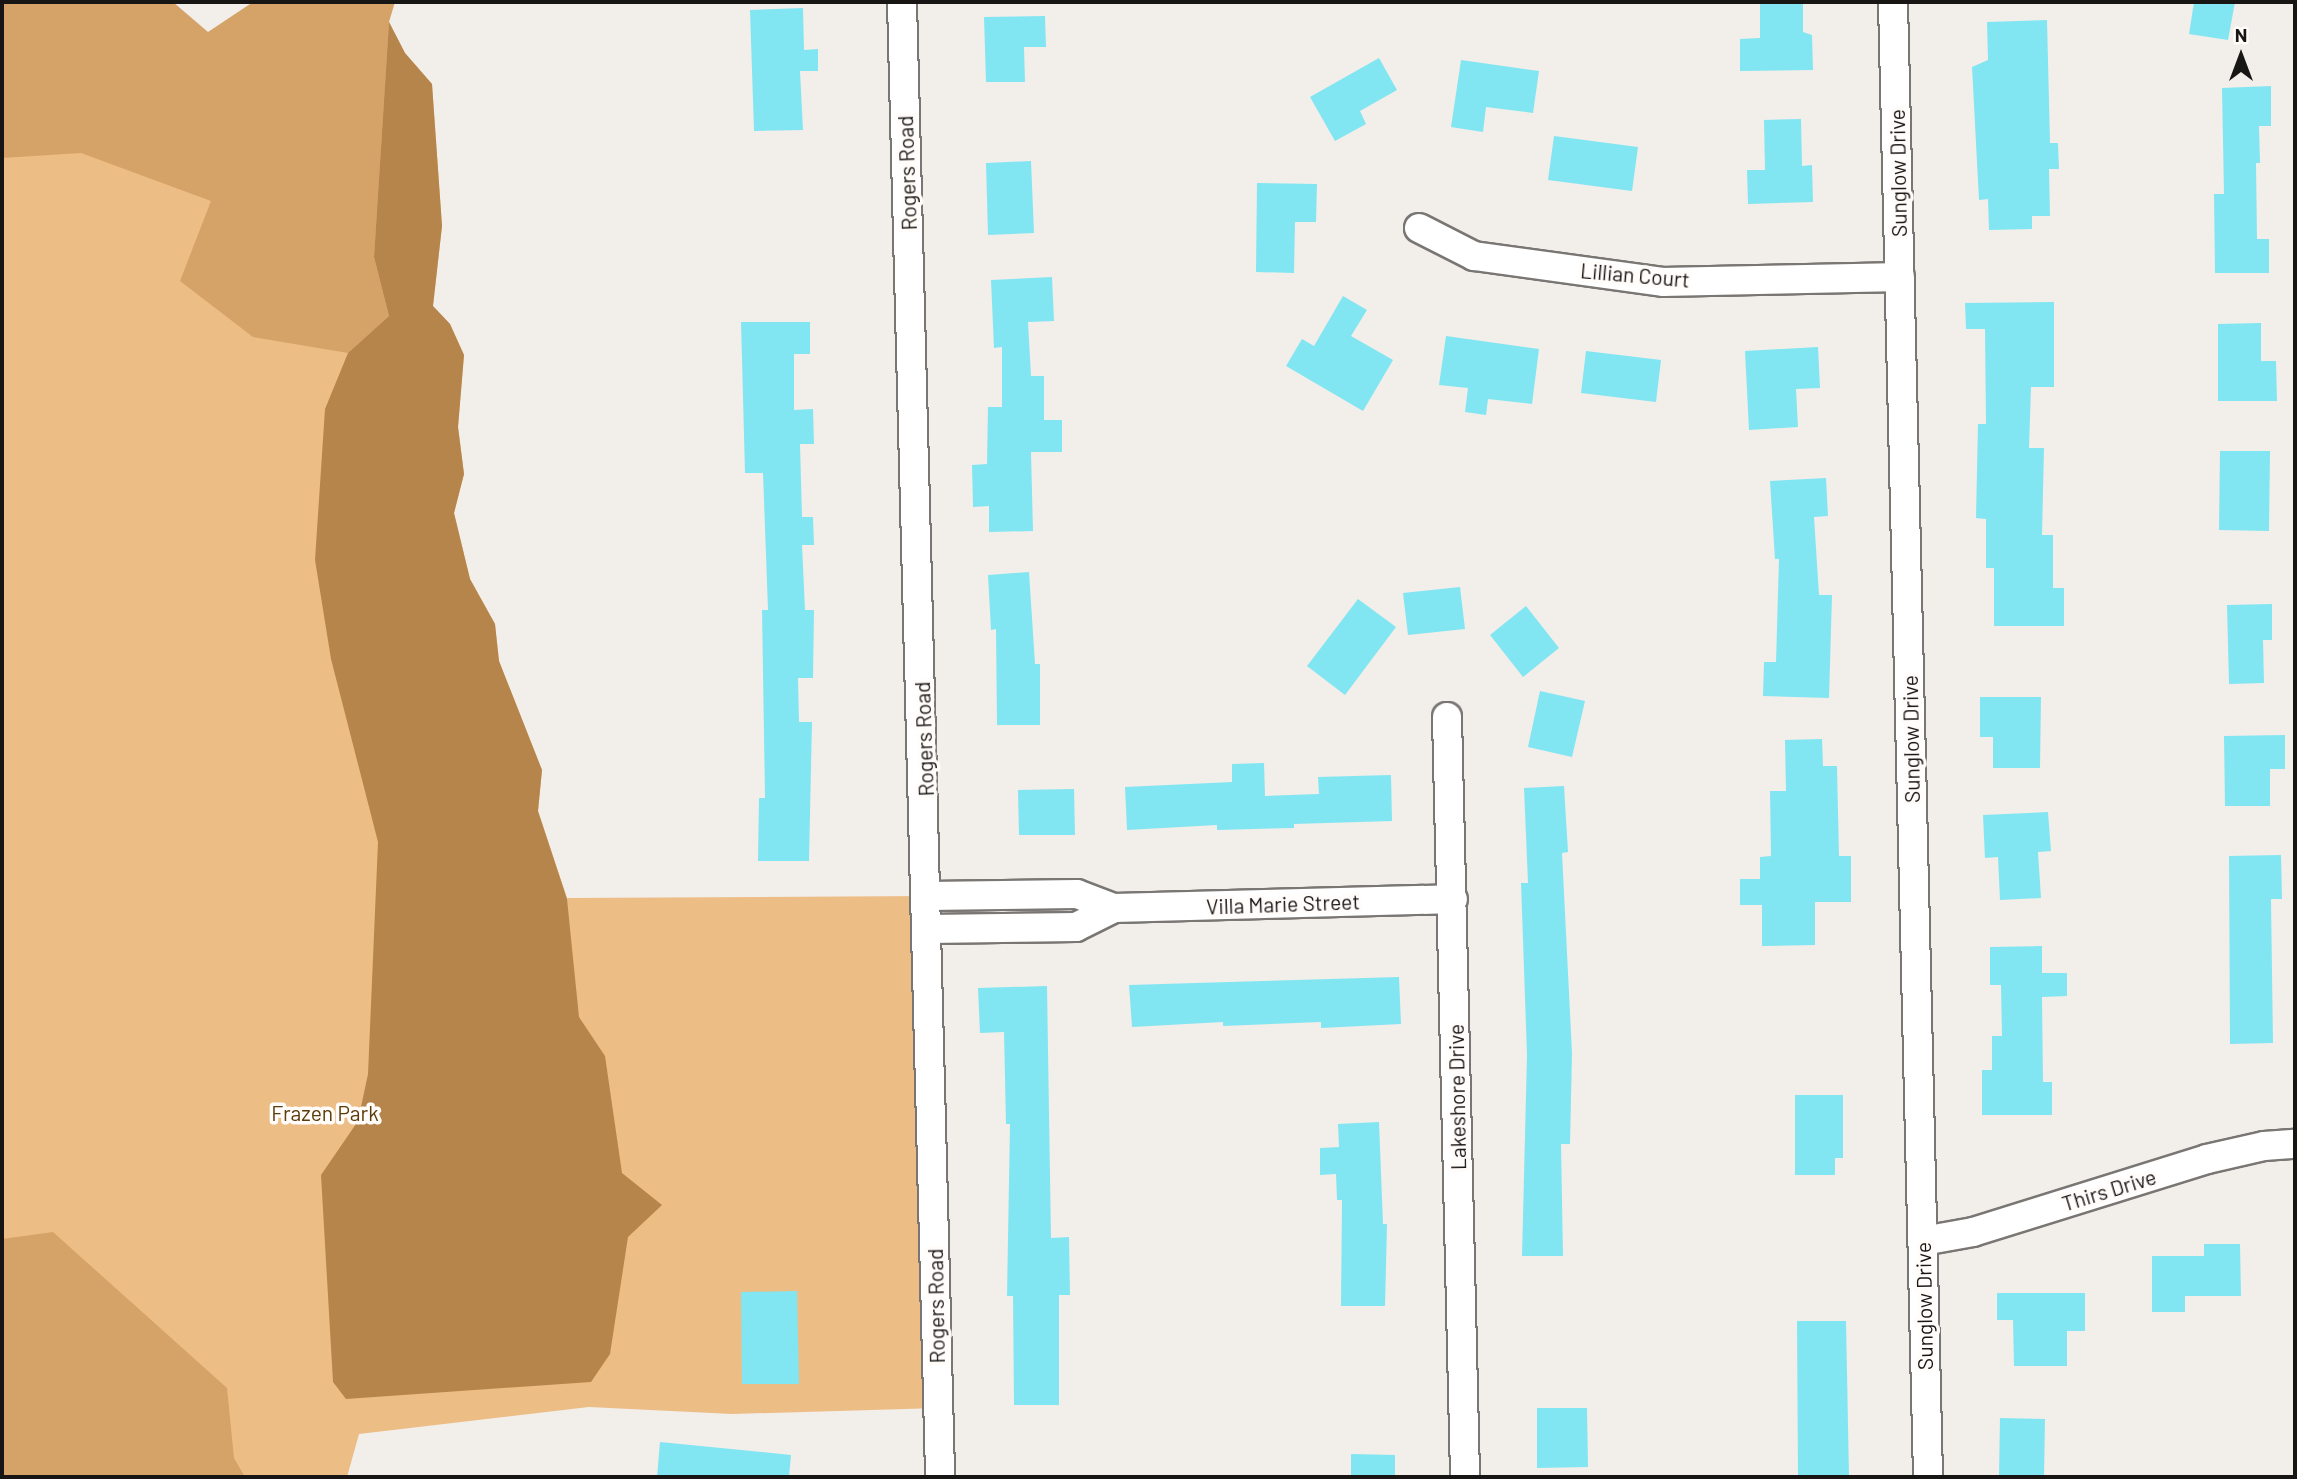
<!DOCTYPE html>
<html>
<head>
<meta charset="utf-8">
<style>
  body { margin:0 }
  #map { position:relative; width:2297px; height:1479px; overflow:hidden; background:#f2eeea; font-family:Barlow,sans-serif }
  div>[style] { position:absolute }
  .green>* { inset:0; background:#edbd86 }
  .forest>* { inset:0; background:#d5a368 }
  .water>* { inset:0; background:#b6854b }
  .building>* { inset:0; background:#81e6f2 }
  .roads { filter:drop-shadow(2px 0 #797673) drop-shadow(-2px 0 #797673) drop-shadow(0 2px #797673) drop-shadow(0 -2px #797673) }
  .minor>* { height:28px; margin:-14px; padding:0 14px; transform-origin:14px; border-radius:14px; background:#fff }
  span { translate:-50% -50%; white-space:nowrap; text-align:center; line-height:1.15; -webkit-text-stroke:7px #fffcf9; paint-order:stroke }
  .street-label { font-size:21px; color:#171615 }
  .park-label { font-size:21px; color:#5c3b0b }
  .frame { position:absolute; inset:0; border:4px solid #171615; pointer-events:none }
  .north { position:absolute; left:2206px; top:21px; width:70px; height:70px; -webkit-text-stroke:5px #fffcf9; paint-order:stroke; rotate:0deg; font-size:19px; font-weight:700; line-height:28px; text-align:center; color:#171615 }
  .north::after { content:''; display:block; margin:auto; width:24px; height:32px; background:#171615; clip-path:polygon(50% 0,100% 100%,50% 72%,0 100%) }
</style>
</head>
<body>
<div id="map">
  <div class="green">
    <div style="clip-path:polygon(389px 22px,405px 53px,432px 84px,442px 226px,433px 306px,450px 324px,464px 355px,458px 427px,464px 474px,454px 513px,470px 579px,495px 624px,499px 661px,542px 770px,538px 811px,567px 898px,928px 896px,939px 1408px,732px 1414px,589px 1407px,359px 1434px,347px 1477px,2px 1477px,2px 44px)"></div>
  </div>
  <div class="forest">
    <div style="clip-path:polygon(2px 2px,173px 2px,208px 32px,253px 2px,395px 2px,389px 22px,374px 257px,389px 316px,348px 353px,253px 337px,180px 281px,211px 201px,81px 153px,2px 158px)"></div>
    <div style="clip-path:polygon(53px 1232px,227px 1388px,234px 1458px,245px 1477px,2px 1477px,2px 1239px)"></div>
  </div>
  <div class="water">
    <div style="clip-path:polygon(389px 22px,405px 53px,432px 84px,442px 226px,433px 306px,450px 324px,464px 355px,458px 427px,464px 474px,454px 513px,470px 579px,495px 624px,499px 661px,542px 770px,538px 811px,567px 899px,579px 1017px,605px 1056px,622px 1173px,662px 1205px,628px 1237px,610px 1354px,591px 1382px,346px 1399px,333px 1382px,321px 1175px,358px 1121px,368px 1074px,378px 842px,331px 659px,315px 560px,325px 409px,348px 353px,389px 316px,374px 257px)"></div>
  </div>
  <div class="building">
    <div style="clip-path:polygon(1760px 2px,1803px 2px,1803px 32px,1812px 35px,1813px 70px,1740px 71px,1740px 39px,1760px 38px)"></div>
    <div style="clip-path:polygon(2194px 2px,2235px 2px,2228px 40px,2189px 34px)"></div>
    <div style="clip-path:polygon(803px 8px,804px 50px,818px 49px,818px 71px,800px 71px,803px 130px,754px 131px,750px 10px)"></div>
    <div style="clip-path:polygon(1045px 16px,1046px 47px,1024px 47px,1025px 82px,986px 82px,984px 17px)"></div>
    <div style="clip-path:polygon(2047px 20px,2050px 143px,2058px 143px,2059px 169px,2049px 169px,2050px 216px,2032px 216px,2032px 229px,1989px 230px,1988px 199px,1979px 200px,1972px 67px,1988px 60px,1987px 22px)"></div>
    <div style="clip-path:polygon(1379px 58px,1397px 90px,1360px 111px,1366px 124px,1335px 141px,1310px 97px)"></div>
    <div style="clip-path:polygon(1461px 60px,1539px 71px,1533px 113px,1486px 107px,1483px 132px,1451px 127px)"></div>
    <div style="clip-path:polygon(2271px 86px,2271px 126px,2259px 126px,2260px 163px,2256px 163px,2257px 239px,2269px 239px,2269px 273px,2215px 273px,2214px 194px,2224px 194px,2222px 88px)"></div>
    <div style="clip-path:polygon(1801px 119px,1802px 166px,1812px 165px,1813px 202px,1748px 204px,1747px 170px,1765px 170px,1764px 120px)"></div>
    <div style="clip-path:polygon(1554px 136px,1638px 147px,1632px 191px,1548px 180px)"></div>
    <div style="clip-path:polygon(1031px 161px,1034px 233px,988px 235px,986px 163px)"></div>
    <div style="clip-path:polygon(1257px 183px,1317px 184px,1316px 222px,1295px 222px,1294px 273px,1256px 272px)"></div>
    <div style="clip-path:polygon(1052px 277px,1054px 321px,1028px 322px,1031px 376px,1044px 376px,1044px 420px,1062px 420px,1062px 452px,1031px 452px,1033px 531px,989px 532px,989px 506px,973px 507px,972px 465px,987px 464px,988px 407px,1002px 407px,1002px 347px,994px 348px,991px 280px)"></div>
    <div style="clip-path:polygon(1343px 296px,1367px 310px,1351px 336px,1393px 360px,1363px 411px,1286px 366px,1302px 339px,1314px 346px)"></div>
    <div style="clip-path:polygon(2054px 302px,2054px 387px,2031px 387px,2029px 448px,2044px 448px,2042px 535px,2053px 535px,2053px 588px,2064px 588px,2064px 626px,1994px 626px,1994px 568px,1986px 568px,1986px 519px,1976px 518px,1978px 424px,1986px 424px,1985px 329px,1966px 329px,1965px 303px)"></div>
    <div style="clip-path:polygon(741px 322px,810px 322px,810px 354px,794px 354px,794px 410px,813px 409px,814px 444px,800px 444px,802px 517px,813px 517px,814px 545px,802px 545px,805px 610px,814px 610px,813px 678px,798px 678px,799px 722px,812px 722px,809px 861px,758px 861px,759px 798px,765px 798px,762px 610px,768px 610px,763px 473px,745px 473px)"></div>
    <div style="clip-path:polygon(2261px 323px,2261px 361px,2276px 361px,2277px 401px,2218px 401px,2218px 324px)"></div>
    <div style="clip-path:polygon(1446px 336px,1539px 349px,1532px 404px,1488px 399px,1486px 415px,1465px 412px,1468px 388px,1439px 385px)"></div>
    <div style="clip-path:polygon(1818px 347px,1820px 388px,1796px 389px,1798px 427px,1749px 430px,1745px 351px)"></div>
    <div style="clip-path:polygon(1586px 351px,1661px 360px,1656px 402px,1581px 393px)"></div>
    <div style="clip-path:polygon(2220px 451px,2270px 451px,2269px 531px,2219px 530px)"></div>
    <div style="clip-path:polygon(1826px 478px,1828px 516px,1814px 517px,1819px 595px,1832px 595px,1829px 698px,1763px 696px,1764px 662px,1776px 662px,1779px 559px,1775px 559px,1770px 481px)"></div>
    <div style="clip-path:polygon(1029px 572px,1035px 664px,1040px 664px,1040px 725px,997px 725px,996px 629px,991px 630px,988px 575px)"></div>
    <div style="clip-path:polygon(1460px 587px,1465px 629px,1408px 635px,1403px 593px)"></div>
    <div style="clip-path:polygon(1358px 599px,1396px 627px,1345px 695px,1307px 666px)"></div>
    <div style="clip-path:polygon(2272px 604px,2272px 640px,2263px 640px,2264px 683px,2229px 684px,2227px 605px)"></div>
    <div style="clip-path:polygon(1526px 606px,1559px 648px,1523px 677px,1490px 635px)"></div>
    <div style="clip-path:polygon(1540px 691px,1585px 701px,1572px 757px,1528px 747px)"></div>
    <div style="clip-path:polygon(1980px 697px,2041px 697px,2040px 768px,1993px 768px,1993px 737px,1980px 737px)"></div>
    <div style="clip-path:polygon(2285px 735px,2285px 769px,2270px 769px,2270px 806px,2225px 806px,2224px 736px)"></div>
    <div style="clip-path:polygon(1822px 739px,1823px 766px,1837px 766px,1839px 856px,1851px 856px,1851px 902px,1815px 902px,1815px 945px,1762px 946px,1762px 905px,1740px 905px,1740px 879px,1760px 879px,1760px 857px,1771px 856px,1770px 791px,1786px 791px,1785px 740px)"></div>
    <div style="clip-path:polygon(1264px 763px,1265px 796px,1319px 794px,1318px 777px,1391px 775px,1392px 821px,1294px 824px,1294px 828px,1217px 830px,1217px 825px,1127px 830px,1125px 787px,1232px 782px,1232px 764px)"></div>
    <div style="clip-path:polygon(1564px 786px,1568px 852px,1562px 853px,1572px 1053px,1570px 1144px,1561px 1144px,1563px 1256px,1522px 1256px,1527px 1055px,1521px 883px,1528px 883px,1524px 788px)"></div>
    <div style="clip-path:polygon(1074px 789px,1075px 835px,1019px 835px,1018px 790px)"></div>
    <div style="clip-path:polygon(2048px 812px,2051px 851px,2038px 852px,2041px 898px,2000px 900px,1998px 857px,1985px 858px,1983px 815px)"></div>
    <div style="clip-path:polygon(2281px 855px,2282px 899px,2271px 899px,2273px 1043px,2230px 1044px,2229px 856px)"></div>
    <div style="clip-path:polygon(2042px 946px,2042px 973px,2067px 973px,2067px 996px,2042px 997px,2043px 1082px,2052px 1082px,2052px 1115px,1982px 1115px,1982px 1070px,1992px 1070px,1992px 1036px,2002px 1036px,2001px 985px,1990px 985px,1990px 947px)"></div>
    <div style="clip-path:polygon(1399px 977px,1401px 1024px,1321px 1028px,1321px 1022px,1223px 1026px,1223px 1022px,1132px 1027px,1129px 985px)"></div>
    <div style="clip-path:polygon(1047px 986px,1051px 1238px,1069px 1237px,1070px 1295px,1059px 1295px,1059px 1405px,1014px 1405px,1013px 1296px,1007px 1296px,1010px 1124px,1006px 1124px,1004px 1032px,980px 1033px,978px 988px)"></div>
    <div style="clip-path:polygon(1795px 1095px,1843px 1095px,1843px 1158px,1835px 1158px,1835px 1175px,1795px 1175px)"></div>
    <div style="clip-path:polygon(1379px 1122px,1383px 1224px,1387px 1224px,1385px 1306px,1341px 1306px,1342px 1200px,1337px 1200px,1336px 1174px,1320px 1175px,1320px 1148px,1339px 1147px,1338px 1124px)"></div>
    <div style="clip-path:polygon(2204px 1244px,2240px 1244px,2241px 1296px,2185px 1296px,2185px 1312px,2152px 1312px,2152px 1256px,2204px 1256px)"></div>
    <div style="clip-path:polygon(797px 1291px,799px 1384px,742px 1384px,741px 1292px)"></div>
    <div style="clip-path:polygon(1997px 1293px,2085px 1293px,2085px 1331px,2067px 1331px,2067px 1366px,2014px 1366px,2013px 1320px,1997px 1320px)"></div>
    <div style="clip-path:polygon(1797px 1321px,1846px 1321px,1849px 1477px,1798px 1477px)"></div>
    <div style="clip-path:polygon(1537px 1408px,1587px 1408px,1588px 1467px,1537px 1468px)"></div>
    <div style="clip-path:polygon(2000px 1418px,2045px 1419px,2044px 1477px,1999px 1477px)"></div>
    <div style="clip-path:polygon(660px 1442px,791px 1455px,789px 1477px,657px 1477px)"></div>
    <div style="clip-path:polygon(1351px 1454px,1395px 1455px,1395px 1477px,1351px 1477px)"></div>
  </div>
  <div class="roads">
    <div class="minor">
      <div style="left:902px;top:2px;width:1475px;rotate:88.52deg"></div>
      <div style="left:1893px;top:2px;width:1475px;rotate:88.64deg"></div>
      <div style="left:1419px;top:228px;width:62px;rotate:27deg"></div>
      <div style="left:1474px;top:256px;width:192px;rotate:7.8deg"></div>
      <div style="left:1664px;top:282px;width:236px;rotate:-1.2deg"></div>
      <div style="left:1447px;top:717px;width:760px;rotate:88.64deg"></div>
      <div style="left:928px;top:896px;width:149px;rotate:-0.8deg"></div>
      <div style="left:1077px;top:894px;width:40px;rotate:21deg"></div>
      <div style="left:1114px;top:908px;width:339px;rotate:-1.5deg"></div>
      <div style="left:928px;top:929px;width:148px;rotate:-0.8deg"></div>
      <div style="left:1076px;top:927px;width:42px;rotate:-26.6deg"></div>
      <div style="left:1923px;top:1241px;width:51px;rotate:-10.2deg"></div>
      <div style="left:1973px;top:1232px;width:245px;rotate:-17.3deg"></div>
      <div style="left:2207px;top:1159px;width:58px;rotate:-12.8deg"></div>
      <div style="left:2264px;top:1146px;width:31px;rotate:-4deg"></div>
    </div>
  </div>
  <div class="street-label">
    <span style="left:907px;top:173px;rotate:-92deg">Rogers Road</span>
    <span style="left:1898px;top:173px;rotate:-91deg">Sunglow Drive</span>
    <span style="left:1635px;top:275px;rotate:5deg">Lillian Court</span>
    <span style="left:924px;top:739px;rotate:-92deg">Rogers Road</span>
    <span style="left:1911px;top:739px;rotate:-91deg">Sunglow Drive</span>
    <span style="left:1283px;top:904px;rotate:-2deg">Villa Marie Street</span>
    <span style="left:1457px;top:1097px;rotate:-91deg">Lakeshore Drive</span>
    <span style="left:2109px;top:1190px;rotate:-17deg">Thirs Drive</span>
    <span style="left:936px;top:1306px;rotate:-91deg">Rogers Road</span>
    <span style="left:1924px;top:1306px;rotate:-91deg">Sunglow Drive</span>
  </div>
  <div class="park-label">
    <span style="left:325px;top:1113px">Frazen Park</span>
  </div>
  <div class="frame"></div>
  <div class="north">N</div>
</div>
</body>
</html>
